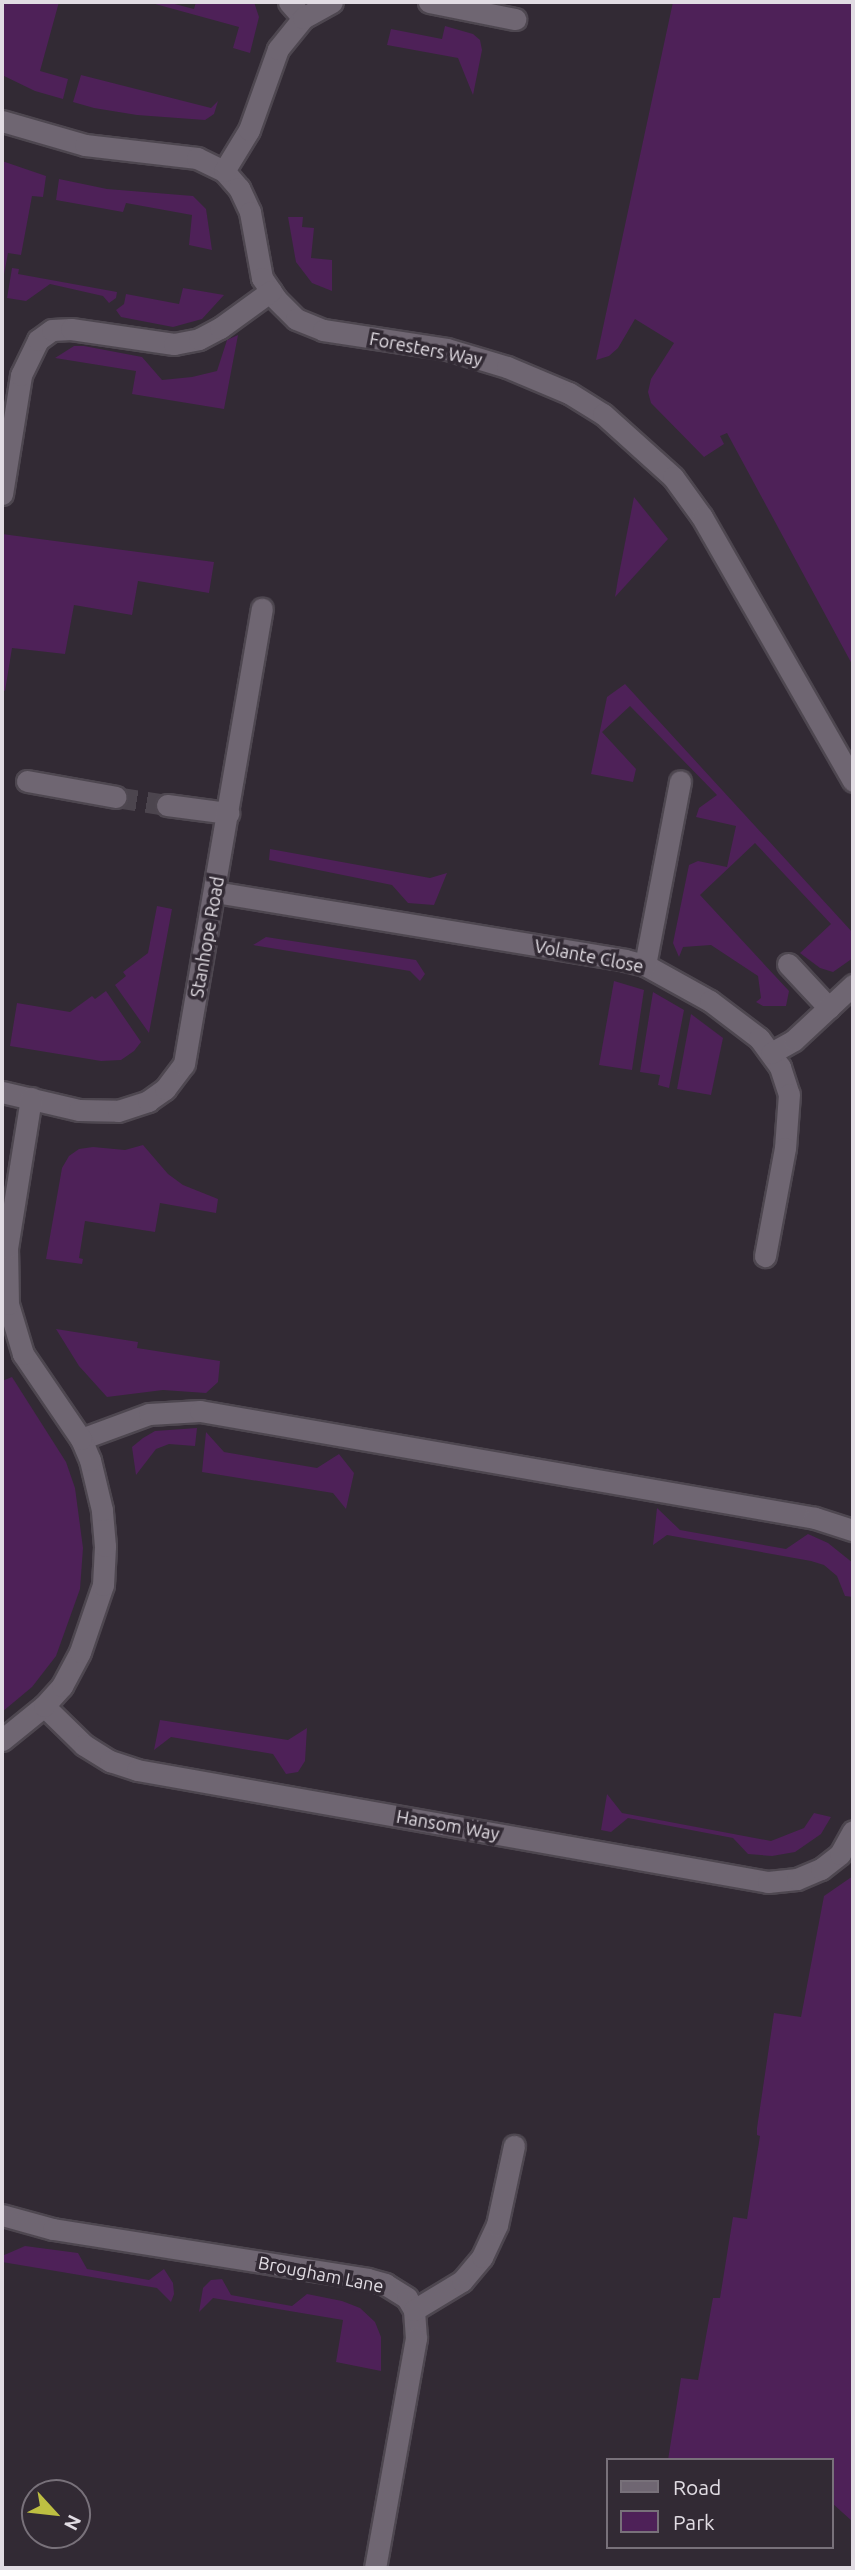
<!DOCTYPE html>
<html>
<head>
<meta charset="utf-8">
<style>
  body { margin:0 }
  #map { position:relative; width:855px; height:2570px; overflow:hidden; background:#322a34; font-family:Ubuntu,sans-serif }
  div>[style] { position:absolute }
  .green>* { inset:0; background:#4e2158 }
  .minor-tunnel>* { height:21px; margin-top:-10.5px; transform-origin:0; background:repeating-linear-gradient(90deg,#4c454e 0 21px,transparent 0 31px) }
  .roads { filter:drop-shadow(2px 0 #4e4750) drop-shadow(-2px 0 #4e4750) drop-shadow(0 2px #4e4750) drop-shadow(0 -2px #4e4750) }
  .minor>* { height:21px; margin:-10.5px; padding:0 10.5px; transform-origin:10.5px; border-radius:10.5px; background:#6f6672 }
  span { translate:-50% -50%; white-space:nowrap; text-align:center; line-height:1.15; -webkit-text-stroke:7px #322a34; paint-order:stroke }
  .street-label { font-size:18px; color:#e1dce3 }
  .frame { position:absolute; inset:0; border:4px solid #e1dce3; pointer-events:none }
  .legend { position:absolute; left:606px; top:2458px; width:228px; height:91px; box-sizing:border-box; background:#322a34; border:2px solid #78717a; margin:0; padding:9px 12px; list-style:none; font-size:21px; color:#e1dce3 }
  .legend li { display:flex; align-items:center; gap:14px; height:35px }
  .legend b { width:35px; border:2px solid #78717a }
  .north { position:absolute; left:21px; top:2479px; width:70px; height:70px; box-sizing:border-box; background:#322a34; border:2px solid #78717a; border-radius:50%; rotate:117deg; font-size:19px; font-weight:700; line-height:28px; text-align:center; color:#e1dce3 }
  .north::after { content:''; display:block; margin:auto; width:24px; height:32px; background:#bebf42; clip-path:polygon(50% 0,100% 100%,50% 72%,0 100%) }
</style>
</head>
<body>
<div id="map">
  <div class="green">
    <div style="clip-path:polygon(2px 2px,59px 2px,40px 71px,68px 79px,63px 99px,35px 91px,2px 75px)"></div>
    <div style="clip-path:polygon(148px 2px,167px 2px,194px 9px,196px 2px,254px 2px,259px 17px,250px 53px,233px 48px,239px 27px)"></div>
    <div style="clip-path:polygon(673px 2px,853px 2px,853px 666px,727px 433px,720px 436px,724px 444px,704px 457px,651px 403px,648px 392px,651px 379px,674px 343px,635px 319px,618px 348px,609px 356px,596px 360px)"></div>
    <div style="clip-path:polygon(445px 26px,473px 34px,480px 40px,482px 50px,473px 95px,458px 58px,387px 45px,391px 29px,442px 39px)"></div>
    <div style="clip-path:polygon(81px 75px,211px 108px,218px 101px,214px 114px,205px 120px,137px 115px,94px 108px,73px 102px)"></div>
    <div style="clip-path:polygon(2px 161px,46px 176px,43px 197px,32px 196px,21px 255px,8px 253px,2px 285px)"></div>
    <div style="clip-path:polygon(59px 179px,107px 189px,193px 196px,206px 209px,212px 250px,189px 245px,192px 215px,126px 203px,123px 212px,56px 200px)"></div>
    <div style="clip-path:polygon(288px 217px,303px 217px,302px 227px,314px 228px,311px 258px,332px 260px,332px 291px,312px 283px,296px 262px)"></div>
    <div style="clip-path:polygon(12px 268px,19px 269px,18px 274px,117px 292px,116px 298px,109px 303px,103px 296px,50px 284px,26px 301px,7px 298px)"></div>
    <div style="clip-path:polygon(183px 288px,224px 295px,202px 319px,173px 327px,121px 317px,116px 310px,124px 304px,126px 294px,179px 304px)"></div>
    <div style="clip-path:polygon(238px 335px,224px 409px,132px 394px,136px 371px,55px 358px,74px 346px,84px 346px,142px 357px,162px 380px,192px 377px,217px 371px,227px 340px)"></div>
    <div style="clip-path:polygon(634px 497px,668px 539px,615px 597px,618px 579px)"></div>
    <div style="clip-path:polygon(2px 534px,214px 562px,209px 593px,138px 581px,132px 615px,74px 605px,65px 654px,12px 648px,5px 691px,2px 690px)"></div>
    <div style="clip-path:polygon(625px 684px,853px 933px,853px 958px,833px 972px,820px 968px,800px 953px,831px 924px,755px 843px,700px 895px,789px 991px,786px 1006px,763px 1006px,756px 1002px,761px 998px,758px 976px,711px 945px,683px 947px,679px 957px,673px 943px,689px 865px,698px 861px,727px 867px,736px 826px,696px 817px,699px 808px,717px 795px,630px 706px,602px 732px,636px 769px,633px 782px,591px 774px,607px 697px)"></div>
    <div style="clip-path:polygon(270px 849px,430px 878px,447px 873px,434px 905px,408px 903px,392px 885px,269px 860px)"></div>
    <div style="clip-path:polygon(157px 906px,172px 909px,149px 1033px,115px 985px,126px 976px,123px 972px,148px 953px)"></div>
    <div style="clip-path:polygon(266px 937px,416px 960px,425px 974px,420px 981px,410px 971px,253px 945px)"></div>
    <div style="clip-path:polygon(614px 981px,644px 990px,632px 1070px,599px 1065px)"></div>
    <div style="clip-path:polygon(106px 991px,141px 1042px,134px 1051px,121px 1060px,101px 1061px,10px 1046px,17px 1003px,70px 1012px,92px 996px,95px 999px)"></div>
    <div style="clip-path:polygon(653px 992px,684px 1010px,669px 1088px,658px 1085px,660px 1075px,640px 1072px)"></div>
    <div style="clip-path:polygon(691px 1014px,723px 1038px,711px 1095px,677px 1089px)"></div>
    <div style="clip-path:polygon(143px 1145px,168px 1174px,183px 1185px,218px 1199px,216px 1213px,160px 1203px,155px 1232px,85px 1221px,79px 1258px,83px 1259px,82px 1264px,46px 1259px,62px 1168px,69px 1156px,79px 1149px,93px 1147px,125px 1150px)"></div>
    <div style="clip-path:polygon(56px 1329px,138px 1342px,137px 1348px,220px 1361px,218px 1382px,206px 1393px,163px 1390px,107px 1397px,79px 1366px)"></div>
    <div style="clip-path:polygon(12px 1377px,66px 1462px,75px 1488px,83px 1548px,80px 1589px,56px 1656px,32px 1687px,2px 1712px,2px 1381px)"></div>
    <div style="clip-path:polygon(197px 1428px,195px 1446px,169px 1444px,156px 1449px,136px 1475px,132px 1447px,143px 1438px,155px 1431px)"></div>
    <div style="clip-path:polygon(206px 1432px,224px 1452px,317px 1468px,339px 1454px,354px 1473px,346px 1509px,333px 1493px,202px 1472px)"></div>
    <div style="clip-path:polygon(657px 1508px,680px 1530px,786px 1549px,808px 1534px,828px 1543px,853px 1563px,853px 1597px,845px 1596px,837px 1576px,824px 1565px,811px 1561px,667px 1535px,653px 1545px)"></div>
    <div style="clip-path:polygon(160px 1720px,288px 1740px,307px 1728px,305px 1761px,298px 1772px,286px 1774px,273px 1754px,171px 1737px,154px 1750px)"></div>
    <div style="clip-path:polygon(607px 1794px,622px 1813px,771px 1841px,804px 1828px,814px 1813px,831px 1817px,821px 1834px,795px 1852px,772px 1856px,748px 1854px,733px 1838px,628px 1818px,611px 1832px,601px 1830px)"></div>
    <div style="clip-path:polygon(853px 1876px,853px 2522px,832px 2503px,832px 2460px,668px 2460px,681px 2378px,698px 2380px,713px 2298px,720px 2298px,733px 2217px,747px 2219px,760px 2136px,757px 2135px,757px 2128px,774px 2013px,801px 2017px,824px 1896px)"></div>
    <div style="clip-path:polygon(25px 2246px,78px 2253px,87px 2269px,149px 2280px,164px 2269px,173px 2283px,174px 2294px,171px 2302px,157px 2288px,2px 2262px,2px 2256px)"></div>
    <div style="clip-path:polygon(222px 2279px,231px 2295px,292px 2306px,307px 2294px,342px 2301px,360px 2308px,375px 2322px,381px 2337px,381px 2371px,336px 2362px,343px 2320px,213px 2298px,199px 2312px,203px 2288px,211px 2280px)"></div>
  </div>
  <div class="minor-tunnel">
    <div style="left:116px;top:797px;width:52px;rotate:8.9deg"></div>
  </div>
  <div class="roads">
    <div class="minor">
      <div style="left:289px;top:2px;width:21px;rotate:49deg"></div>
      <div style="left:429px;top:2px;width:88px;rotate:11.2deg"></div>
      <div style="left:2px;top:121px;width:86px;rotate:16.1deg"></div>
      <div style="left:85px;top:145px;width:113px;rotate:6.6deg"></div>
      <div style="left:197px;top:158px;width:30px;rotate:26deg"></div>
      <div style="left:224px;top:171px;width:23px;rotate:49deg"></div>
      <div style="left:239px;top:188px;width:26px;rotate:65deg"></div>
      <div style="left:250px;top:212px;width:67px;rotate:79.7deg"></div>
      <div style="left:262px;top:278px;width:25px;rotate:56deg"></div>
      <div style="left:276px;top:299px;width:28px;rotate:45deg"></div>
      <div style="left:296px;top:319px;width:29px;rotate:22deg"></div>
      <div style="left:323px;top:330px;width:125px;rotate:8.7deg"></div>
      <div style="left:447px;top:349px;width:63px;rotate:16.7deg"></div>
      <div style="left:507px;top:367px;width:67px;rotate:22.8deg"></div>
      <div style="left:569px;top:393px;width:40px;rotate:32deg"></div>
      <div style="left:603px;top:414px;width:94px;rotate:42deg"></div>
      <div style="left:673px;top:477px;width:49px;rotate:54.1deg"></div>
      <div style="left:702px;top:517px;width:304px;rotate:60.2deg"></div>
      <div style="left:224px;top:171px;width:48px;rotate:-58.6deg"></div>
      <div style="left:249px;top:130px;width:86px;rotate:-70.3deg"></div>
      <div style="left:278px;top:49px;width:40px;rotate:-51deg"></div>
      <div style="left:303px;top:18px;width:33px;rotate:-29deg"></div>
      <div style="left:2px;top:494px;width:121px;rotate:-80.9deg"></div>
      <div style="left:21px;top:375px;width:39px;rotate:-64deg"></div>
      <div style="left:38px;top:340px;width:17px;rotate:-36deg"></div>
      <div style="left:52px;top:330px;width:19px;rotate:-3deg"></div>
      <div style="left:71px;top:329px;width:104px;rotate:8.3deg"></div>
      <div style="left:174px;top:344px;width:25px;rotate:-11deg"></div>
      <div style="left:199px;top:339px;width:24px;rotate:-28deg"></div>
      <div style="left:220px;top:328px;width:63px;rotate:-36deg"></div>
      <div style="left:27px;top:781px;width:90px;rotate:10.2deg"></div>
      <div style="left:167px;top:805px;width:62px;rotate:7.5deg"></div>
      <div style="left:215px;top:892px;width:416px;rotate:9.4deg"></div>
      <div style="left:625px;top:960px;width:21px;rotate:14deg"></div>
      <div style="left:645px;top:965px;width:74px;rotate:29deg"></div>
      <div style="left:710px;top:1001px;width:61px;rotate:37.1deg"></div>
      <div style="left:759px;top:1038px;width:36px;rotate:54deg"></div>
      <div style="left:780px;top:1067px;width:28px;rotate:72deg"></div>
      <div style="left:789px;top:1094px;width:54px;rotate:94.2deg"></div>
      <div style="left:785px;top:1148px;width:110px;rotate:100.5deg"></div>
      <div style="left:788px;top:964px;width:60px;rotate:47deg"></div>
      <div style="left:645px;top:965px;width:187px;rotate:-79.2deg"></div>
      <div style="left:771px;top:1053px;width:26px;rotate:-29deg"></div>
      <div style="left:794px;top:1040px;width:81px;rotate:-43deg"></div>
      <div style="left:2px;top:1092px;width:79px;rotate:13.2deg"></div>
      <div style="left:79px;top:1110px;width:39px;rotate:1deg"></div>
      <div style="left:118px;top:1111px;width:32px;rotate:-18deg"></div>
      <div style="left:148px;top:1101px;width:21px;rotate:-35deg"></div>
      <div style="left:165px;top:1089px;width:31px;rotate:-53deg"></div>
      <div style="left:184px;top:1064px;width:462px;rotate:-80.3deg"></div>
      <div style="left:81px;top:1439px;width:72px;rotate:-20.2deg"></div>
      <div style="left:149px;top:1414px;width:51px;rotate:-3.4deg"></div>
      <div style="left:200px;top:1411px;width:624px;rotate:9.87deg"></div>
      <div style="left:815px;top:1518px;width:40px;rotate:18deg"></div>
      <div style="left:44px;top:1706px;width:56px;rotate:44.3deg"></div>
      <div style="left:84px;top:1745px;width:31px;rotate:32deg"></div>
      <div style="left:110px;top:1761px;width:28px;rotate:18deg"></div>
      <div style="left:137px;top:1770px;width:641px;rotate:10.06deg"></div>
      <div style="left:768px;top:1882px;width:29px;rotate:-6deg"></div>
      <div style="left:797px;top:1879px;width:26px;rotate:-23deg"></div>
      <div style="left:821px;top:1869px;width:24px;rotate:-38deg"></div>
      <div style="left:840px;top:1854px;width:26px;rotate:-61deg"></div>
      <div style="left:2px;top:1740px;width:54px;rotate:-39deg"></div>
      <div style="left:44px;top:1706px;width:27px;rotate:-48deg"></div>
      <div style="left:62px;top:1686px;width:38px;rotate:-62deg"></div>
      <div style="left:80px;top:1652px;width:71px;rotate:-71.1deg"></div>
      <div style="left:103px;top:1585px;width:39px;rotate:-87deg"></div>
      <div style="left:105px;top:1546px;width:36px;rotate:-95deg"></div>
      <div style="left:102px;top:1510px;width:51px;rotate:-103.5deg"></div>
      <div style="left:90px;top:1460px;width:23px;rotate:-113deg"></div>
      <div style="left:81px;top:1439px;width:103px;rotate:-124.3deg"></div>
      <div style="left:23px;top:1354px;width:52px;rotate:-106.7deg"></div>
      <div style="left:8px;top:1304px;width:56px;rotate:-91deg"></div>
      <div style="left:7px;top:1248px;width:152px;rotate:-80.9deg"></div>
      <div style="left:2px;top:2215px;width:53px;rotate:15.4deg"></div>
      <div style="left:53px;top:2229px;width:319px;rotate:9deg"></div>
      <div style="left:368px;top:2279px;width:18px;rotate:16deg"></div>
      <div style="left:385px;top:2284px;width:26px;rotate:32deg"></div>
      <div style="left:407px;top:2298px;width:14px;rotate:60deg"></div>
      <div style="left:414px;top:2310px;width:28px;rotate:86deg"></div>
      <div style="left:416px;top:2338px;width:234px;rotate:100.1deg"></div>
      <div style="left:414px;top:2310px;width:56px;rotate:-31.1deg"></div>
      <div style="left:462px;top:2281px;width:31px;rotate:-50deg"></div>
      <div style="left:482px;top:2257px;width:35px;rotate:-65deg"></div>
      <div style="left:497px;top:2225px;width:81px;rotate:-77.9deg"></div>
    </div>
  </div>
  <div class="street-label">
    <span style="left:426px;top:349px;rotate:11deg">Foresters Way</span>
    <span style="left:207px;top:937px;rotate:-80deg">Stanhope Road</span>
    <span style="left:589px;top:956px;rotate:11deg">Volante Close</span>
    <span style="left:448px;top:1825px;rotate:10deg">Hansom Way</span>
    <span style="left:321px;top:2274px;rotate:11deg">Brougham Lane</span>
  </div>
  <div class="frame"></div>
  <ul class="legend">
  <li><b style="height:9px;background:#6f6672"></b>Road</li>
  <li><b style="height:19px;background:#4e2158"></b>Park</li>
  </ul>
  <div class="north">N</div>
</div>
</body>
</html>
